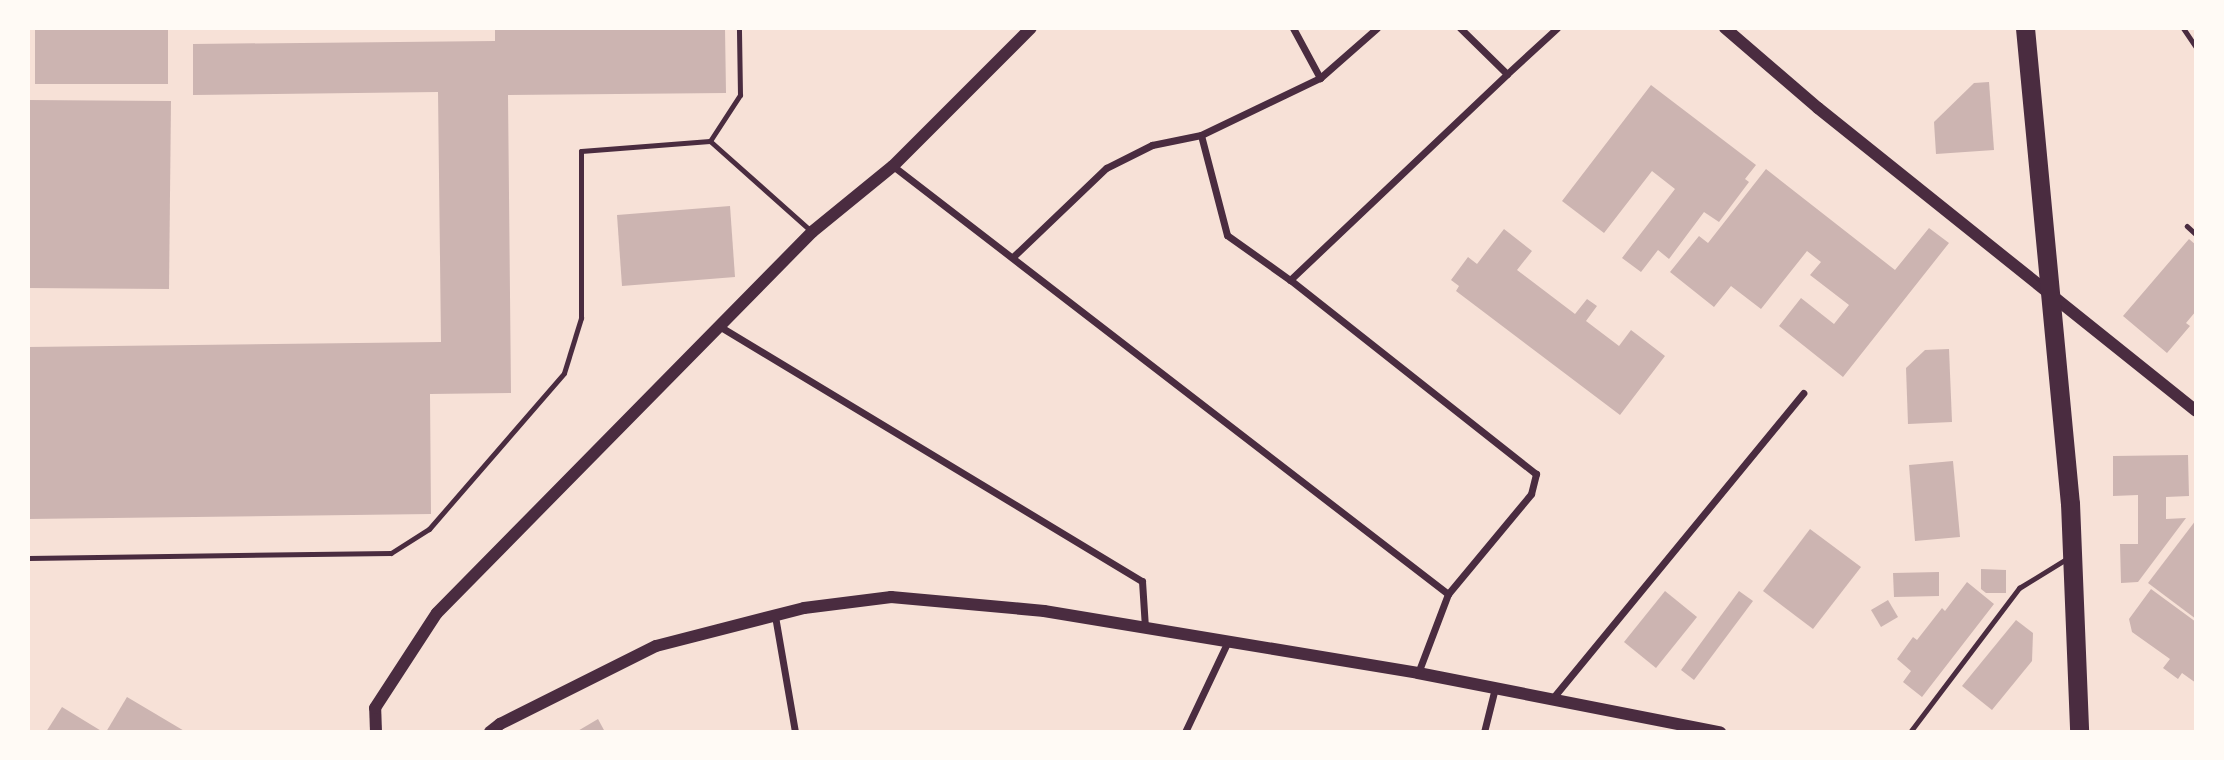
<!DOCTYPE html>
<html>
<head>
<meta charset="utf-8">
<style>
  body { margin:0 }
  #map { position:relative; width:2224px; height:760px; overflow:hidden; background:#f7e1d7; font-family:"Work Sans",sans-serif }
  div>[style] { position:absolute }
  .building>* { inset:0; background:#ccb4b1 }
  .path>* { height:4.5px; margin:-2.25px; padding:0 2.25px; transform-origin:2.25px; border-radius:2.25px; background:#4a2c40 }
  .service>* { height:5px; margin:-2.5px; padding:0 2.5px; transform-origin:2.5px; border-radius:2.5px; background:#4a2c40 }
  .minor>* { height:7px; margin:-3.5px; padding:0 3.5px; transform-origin:3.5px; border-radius:3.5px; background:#4a2c40 }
  .tertiary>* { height:12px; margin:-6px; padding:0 6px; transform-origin:6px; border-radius:6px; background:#4a2c40 }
  .trunk>* { height:19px; margin:-9.5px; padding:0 9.5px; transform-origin:9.5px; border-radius:9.5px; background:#4a2c40 }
  span { translate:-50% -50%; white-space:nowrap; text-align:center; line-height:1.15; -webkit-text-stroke:7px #fffaf5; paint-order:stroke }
  .frame { position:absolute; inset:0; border:30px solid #fffaf5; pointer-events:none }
</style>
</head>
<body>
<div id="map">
  <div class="building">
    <div style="clip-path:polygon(35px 28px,168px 28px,168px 84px,35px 84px)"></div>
    <div style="clip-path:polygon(495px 28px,725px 28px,726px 93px,508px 95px,511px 393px,430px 394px,431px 514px,28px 519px,28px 347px,441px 342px,438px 92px,193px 95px,193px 44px,495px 41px)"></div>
    <div style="clip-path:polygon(1989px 82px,1994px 150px,1936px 154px,1934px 122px,1974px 83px)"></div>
    <div style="clip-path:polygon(1651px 85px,1756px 165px,1745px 179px,1749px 182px,1719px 222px,1704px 212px,1669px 259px,1658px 250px,1641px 272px,1622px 258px,1675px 189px,1652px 171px,1604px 233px,1562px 201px)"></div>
    <div style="clip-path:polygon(28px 100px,171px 101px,169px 289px,28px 288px)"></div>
    <div style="clip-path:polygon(1766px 169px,1895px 270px,1929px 228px,1949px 243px,1843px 377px,1779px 326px,1801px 298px,1834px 324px,1849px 305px,1810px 275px,1821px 262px,1807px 251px,1761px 309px,1731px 286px,1714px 307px,1670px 272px,1699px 236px,1708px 243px)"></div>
    <div style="clip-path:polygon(730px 206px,735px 277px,622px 286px,617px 215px)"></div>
    <div style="clip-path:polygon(1504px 229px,1532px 251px,1517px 270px,1575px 314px,1587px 299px,1597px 306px,1586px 321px,1619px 346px,1631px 330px,1665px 356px,1620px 415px,1456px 291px,1459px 286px,1451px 280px,1468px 257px,1477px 264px)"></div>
    <div style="clip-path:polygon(2189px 239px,2196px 245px,2196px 311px,2186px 323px,2190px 326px,2167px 353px,2123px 316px)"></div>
    <div style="clip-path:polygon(1949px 349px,1952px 422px,1908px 424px,1906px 368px,1925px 350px)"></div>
    <div style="clip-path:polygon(2188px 455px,2189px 496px,2166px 497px,2166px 519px,2186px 518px,2138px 582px,2121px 583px,2120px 544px,2138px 544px,2138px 495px,2113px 496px,2113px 456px)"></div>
    <div style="clip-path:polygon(1953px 461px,1960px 537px,1915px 541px,1909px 465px)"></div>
    <div style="clip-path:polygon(2196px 520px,2196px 619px,2148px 583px)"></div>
    <div style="clip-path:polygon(1810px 529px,1861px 567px,1813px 629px,1763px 591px)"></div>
    <div style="clip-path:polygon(1981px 569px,2006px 570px,2006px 593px,1986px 593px,1981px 589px)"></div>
    <div style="clip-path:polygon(1939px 572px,1939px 596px,1894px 597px,1893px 573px)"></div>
    <div style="clip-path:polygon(1967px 582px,1994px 604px,1922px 697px,1903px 682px,1911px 671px,1897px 659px,1913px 637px,1917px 640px,1942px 608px,1945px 611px)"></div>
    <div style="clip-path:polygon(2151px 589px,2196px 622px,2196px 683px,2182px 673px,2178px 679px,2163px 668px,2170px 659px,2132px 632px,2129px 619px)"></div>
    <div style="clip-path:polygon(1665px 591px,1697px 617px,1656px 668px,1624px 642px)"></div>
    <div style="clip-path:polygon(1739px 591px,1753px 601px,1694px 680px,1681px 670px)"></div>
    <div style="clip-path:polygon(1888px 600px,1898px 617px,1881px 627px,1871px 610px)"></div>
    <div style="clip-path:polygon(2016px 620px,2033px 633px,2032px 661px,1992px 710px,1962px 686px)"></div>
    <div style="clip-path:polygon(127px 697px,186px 732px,106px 732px)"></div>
    <div style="clip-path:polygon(62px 707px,103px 732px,46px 732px)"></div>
    <div style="clip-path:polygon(598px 719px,605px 732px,576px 732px)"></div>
  </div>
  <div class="path">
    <div style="left:2187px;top:226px;width:12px;rotate:42deg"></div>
  </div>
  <div class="service">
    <div style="left:2183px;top:28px;width:23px;rotate:56deg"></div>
    <div style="left:710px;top:141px;width:55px;rotate:-56.9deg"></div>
    <div style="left:740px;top:95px;width:67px;rotate:-90.9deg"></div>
    <div style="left:28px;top:558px;width:363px;rotate:-0.8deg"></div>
    <div style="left:391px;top:553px;width:45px;rotate:-32.3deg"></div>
    <div style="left:429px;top:529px;width:206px;rotate:-49.1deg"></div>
    <div style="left:564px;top:373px;width:58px;rotate:-72.8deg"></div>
    <div style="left:581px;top:318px;width:167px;rotate:-90deg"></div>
    <div style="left:581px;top:151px;width:129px;rotate:-4.4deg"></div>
    <div style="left:710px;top:141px;width:137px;rotate:41.7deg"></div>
    <div style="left:1910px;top:732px;width:181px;rotate:-52.9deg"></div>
    <div style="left:2019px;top:588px;width:57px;rotate:-31.5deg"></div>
  </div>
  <div class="minor">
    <div style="left:1293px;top:28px;width:57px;rotate:61.6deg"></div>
    <div style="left:1507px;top:74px;width:68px;rotate:-42.6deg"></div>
    <div style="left:1201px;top:135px;width:132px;rotate:-25.6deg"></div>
    <div style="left:1320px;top:78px;width:76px;rotate:-41.3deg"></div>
    <div style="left:893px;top:166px;width:701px;rotate:37.64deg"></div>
    <div style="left:1448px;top:594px;width:130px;rotate:-50.3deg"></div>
    <div style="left:1531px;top:494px;width:21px;rotate:-76deg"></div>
    <div style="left:1536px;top:474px;width:313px;rotate:-141.7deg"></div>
    <div style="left:1290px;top:280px;width:77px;rotate:-144.5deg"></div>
    <div style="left:1227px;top:235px;width:103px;rotate:-104.6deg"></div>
    <div style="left:1201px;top:135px;width:50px;rotate:168.5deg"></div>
    <div style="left:1152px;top:145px;width:51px;rotate:153.4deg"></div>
    <div style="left:1106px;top:168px;width:129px;rotate:136.3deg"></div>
    <div style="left:1290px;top:280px;width:299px;rotate:-43.5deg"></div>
    <div style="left:1507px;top:74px;width:66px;rotate:-135.6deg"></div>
    <div style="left:719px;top:326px;width:494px;rotate:31.1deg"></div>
    <div style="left:1142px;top:581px;width:47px;rotate:86.3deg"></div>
    <div style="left:775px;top:616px;width:118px;rotate:80.2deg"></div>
    <div style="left:1418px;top:673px;width:85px;rotate:-69.2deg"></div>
    <div style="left:1552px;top:699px;width:396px;rotate:-50.6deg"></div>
    <div style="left:1185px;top:732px;width:98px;rotate:-64.7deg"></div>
    <div style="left:1484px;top:732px;width:45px;rotate:-76deg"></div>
  </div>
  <div class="tertiary">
    <div style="left:1725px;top:28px;width:123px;rotate:40.7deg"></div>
    <div style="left:1818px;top:108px;width:484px;rotate:38.7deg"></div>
    <div style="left:376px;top:732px;width:24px;rotate:-92deg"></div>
    <div style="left:375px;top:708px;width:113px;rotate:-56.9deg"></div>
    <div style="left:437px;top:613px;width:535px;rotate:-45.45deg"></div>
    <div style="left:812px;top:232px;width:104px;rotate:-39.2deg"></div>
    <div style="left:893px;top:166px;width:195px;rotate:-45deg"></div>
    <div style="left:490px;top:732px;width:13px;rotate:-39deg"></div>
    <div style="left:500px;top:724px;width:174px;rotate:-26.6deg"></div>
    <div style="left:656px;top:646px;width:153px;rotate:-14.4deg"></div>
    <div style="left:804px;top:608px;width:88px;rotate:-7.2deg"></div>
    <div style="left:891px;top:597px;width:154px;rotate:5.2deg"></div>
    <div style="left:1044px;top:611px;width:379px;rotate:9.4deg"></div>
    <div style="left:1418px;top:673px;width:308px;rotate:11.1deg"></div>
  </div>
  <div class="trunk">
    <div style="left:2025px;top:28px;width:477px;rotate:84.6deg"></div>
    <div style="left:2070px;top:503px;width:229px;rotate:87.7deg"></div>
  </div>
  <div class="frame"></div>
</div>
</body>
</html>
